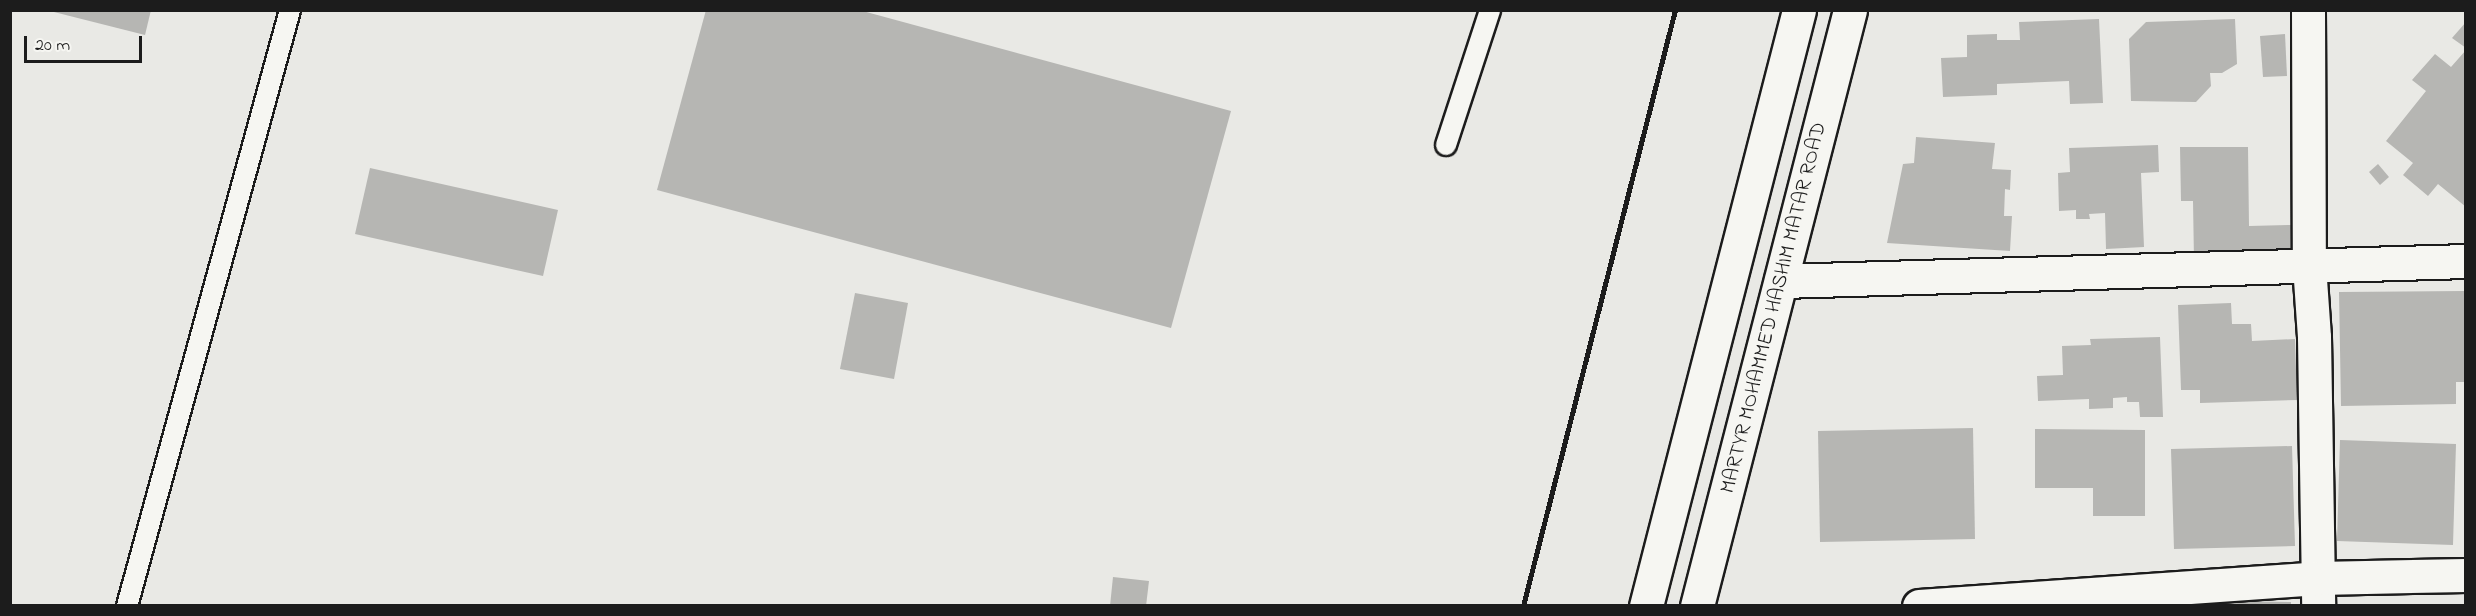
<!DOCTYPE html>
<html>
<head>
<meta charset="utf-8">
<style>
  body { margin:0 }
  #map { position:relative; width:2476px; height:616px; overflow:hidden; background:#e9e9e5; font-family:"Indie Flower",sans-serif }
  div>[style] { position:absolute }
  .building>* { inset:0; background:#b6b6b3 }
  .roads { filter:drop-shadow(2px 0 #1c1c1c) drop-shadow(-2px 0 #1c1c1c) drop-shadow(0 2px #1c1c1c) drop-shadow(0 -2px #1c1c1c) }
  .lane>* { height:20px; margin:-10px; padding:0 10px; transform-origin:10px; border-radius:10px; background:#f6f6f2 }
  .street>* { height:33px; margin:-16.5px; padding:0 16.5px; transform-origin:16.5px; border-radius:16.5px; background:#f6f6f2 }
  .primary>* { height:33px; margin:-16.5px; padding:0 16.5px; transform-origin:16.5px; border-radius:16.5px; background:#f6f6f2 }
  .rail>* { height:4.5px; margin:-2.25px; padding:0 2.25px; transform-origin:2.25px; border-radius:2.25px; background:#1c1c1c }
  span { translate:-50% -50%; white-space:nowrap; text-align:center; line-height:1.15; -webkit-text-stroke:4.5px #f6f6f2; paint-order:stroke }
  .street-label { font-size:21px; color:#1c1c1c }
  .frame { position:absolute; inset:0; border:12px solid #1c1c1c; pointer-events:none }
  .scale { position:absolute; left:24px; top:36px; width:118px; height:27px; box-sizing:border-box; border:3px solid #1c1c1c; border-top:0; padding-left:8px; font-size:18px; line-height:21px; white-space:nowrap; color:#1c1c1c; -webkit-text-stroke:4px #f6f6f2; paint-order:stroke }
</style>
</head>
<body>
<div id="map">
  <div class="building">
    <div style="clip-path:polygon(46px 10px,151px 10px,145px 35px)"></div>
    <div style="clip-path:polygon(706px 10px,859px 10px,1231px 111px,1171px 328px,657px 190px)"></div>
    <div style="clip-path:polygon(2099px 19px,2103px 103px,2070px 104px,2069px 81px,1997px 84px,1997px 95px,1943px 97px,1941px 58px,1967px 57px,1967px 35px,1997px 34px,1997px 40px,2020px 40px,2019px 22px)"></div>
    <div style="clip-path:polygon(2235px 19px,2237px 64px,2222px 73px,2210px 73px,2211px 86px,2196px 102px,2131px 101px,2129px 39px,2146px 22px)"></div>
    <div style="clip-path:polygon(2466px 22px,2466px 48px,2452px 38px)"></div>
    <div style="clip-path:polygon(2285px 34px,2287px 76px,2263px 77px,2260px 36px)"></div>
    <div style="clip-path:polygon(2466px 50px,2466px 207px,2438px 184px,2428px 196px,2403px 175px,2413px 163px,2386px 141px,2426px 91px,2412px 80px,2435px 54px,2451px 67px)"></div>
    <div style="clip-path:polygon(1916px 137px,1995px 143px,1992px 169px,2011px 170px,2010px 190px,2005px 189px,2004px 216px,2012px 216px,2010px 251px,1887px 243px,1903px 164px,1914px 163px)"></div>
    <div style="clip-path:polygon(2158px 145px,2159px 172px,2141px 173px,2144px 247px,2106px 249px,2105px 213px,2089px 214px,2090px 219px,2076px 219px,2076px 210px,2059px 211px,2058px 173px,2070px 172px,2069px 148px)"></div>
    <div style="clip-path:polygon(2180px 147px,2248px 147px,2249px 226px,2291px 225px,2291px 256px,2194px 260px,2193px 201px,2181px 201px)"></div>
    <div style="clip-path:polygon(2378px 164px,2389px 177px,2380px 185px,2369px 172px)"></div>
    <div style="clip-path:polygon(370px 168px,558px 210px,543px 276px,355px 234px)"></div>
    <div style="clip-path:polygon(2465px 291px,2466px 382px,2456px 382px,2456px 404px,2341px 406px,2339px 292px)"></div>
    <div style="clip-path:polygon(855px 293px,908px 303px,894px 379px,840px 369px)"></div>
    <div style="clip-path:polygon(2231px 303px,2232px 324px,2251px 324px,2252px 341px,2295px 339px,2297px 400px,2200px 403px,2200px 390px,2181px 390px,2178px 305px)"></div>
    <div style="clip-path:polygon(2160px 337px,2163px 417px,2140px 417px,2139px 402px,2127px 402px,2127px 397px,2113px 398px,2113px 408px,2089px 409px,2089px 399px,2038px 401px,2037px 376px,2063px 375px,2062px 346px,2091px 345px,2090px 339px)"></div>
    <div style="clip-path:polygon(1973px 428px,1975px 539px,1820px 542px,1818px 431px)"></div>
    <div style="clip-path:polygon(2035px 429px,2145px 430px,2145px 516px,2093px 516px,2093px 488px,2035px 488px)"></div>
    <div style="clip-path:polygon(2340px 440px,2456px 444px,2453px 545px,2337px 541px)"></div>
    <div style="clip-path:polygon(2292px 446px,2295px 546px,2174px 549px,2171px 449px)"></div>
    <div style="clip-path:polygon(1113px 577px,1149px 581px,1146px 606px,1110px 606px)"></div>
    <div style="clip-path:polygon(2173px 600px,2291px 602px,2291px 606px,2172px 606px)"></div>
  </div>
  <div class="roads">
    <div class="lane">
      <div style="left:1446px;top:145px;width:142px;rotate:-71.9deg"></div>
      <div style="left:127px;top:606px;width:618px;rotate:-74.7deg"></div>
    </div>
    <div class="street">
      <div style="left:2308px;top:10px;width:255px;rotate:89.8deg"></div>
      <div style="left:2309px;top:265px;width:72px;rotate:86deg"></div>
      <div style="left:2314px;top:337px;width:269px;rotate:89.1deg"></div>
      <div style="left:1781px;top:281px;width:685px;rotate:-1.67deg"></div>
      <div style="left:1919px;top:606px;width:400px;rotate:-4deg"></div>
      <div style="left:2318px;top:578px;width:148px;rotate:-1.2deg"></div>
    </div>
    <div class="primary">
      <div style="left:1646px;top:606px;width:615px;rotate:-75.6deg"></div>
      <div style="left:1697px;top:606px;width:615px;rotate:-75.6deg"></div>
    </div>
  </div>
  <div class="rail">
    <div style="left:1523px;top:606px;width:615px;rotate:-75.69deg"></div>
  </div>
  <div class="street-label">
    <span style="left:1774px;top:308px;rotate:-76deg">MARTYR MOHAMMED HASHIM MATAR ROAD</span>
  </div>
  <div class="frame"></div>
  <div class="scale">20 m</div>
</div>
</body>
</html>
